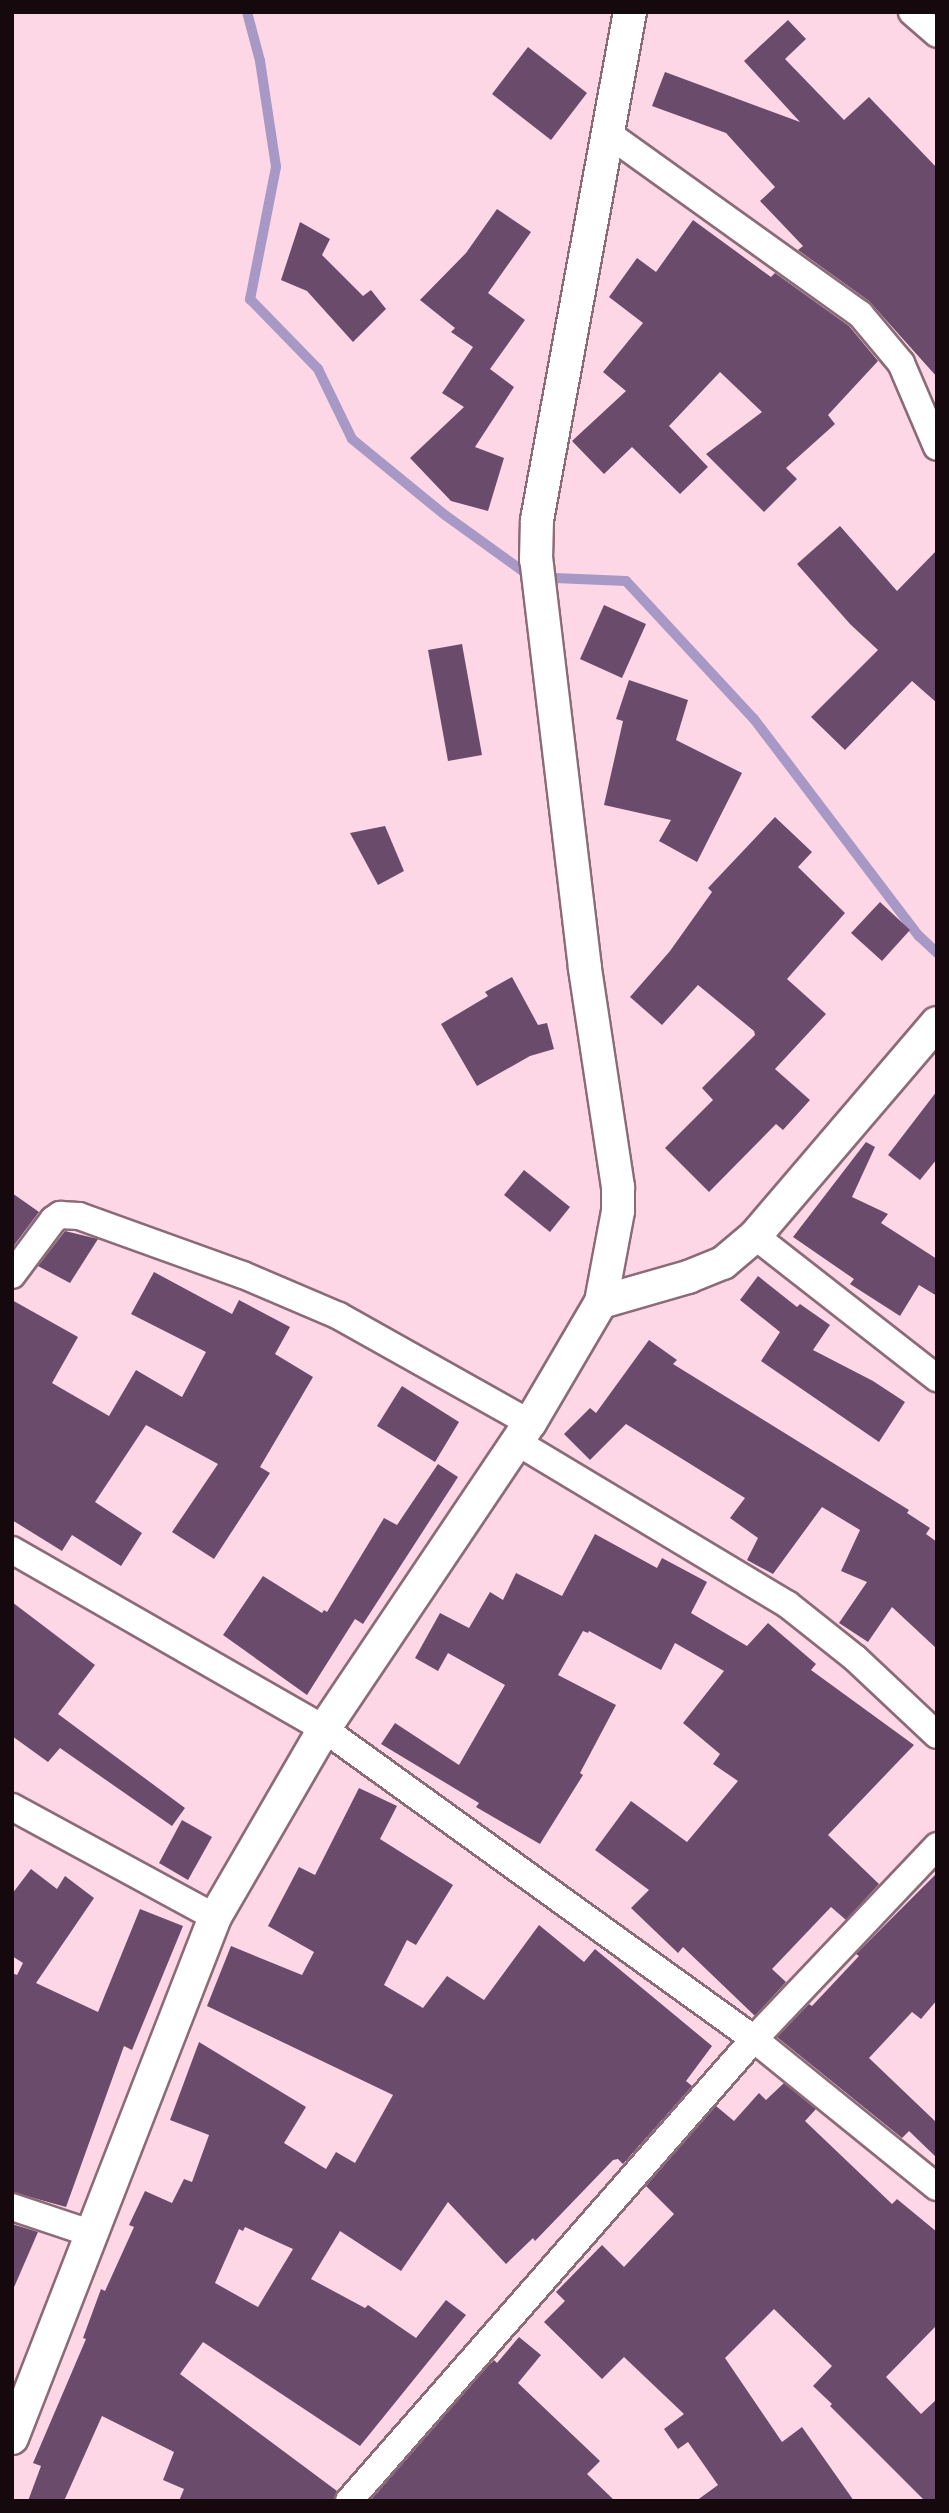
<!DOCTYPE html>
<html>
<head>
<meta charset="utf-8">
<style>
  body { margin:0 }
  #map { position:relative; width:949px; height:2513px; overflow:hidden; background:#fdd7e6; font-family:"PT Serif",serif }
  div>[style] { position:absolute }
  .stream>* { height:10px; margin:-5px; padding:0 5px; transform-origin:5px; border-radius:5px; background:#a798c5 }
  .building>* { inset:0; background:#6b4b6c }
  .roads { filter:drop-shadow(2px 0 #8c6b78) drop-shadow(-2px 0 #8c6b78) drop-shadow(0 2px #8c6b78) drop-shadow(0 -2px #8c6b78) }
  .minor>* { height:26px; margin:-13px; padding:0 13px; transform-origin:13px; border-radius:13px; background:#fff }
  .tertiary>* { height:32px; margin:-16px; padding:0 16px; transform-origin:16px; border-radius:16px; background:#fff }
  span { translate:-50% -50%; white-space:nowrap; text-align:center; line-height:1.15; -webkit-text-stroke:7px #fdd7e6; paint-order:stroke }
  .frame { position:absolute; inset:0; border:14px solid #15090e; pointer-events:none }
</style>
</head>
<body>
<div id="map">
  <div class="stream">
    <div style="left:247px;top:12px;width:51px;rotate:75.1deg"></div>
    <div style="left:260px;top:61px;width:107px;rotate:81.4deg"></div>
    <div style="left:276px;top:167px;width:135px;rotate:101.1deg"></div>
    <div style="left:250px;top:299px;width:98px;rotate:45.8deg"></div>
    <div style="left:318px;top:369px;width:78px;rotate:64.1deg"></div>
    <div style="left:352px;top:439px;width:120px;rotate:39.3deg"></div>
    <div style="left:445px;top:515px;width:106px;rotate:35.8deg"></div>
    <div style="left:531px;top:577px;width:95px;rotate:2.4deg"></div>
    <div style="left:626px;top:581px;width:188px;rotate:47.2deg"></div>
    <div style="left:754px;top:719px;width:273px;rotate:52.8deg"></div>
    <div style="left:919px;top:936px;width:25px;rotate:43deg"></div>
  </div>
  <div class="building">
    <div style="clip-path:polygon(788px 20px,806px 39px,785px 59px,844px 120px,869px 97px,937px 168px,937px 377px,869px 301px,798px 250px,803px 246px,760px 201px,775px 187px,726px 133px,652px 106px,665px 72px,800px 122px,744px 61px)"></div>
    <div style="clip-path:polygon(528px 47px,587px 93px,551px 140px,492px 94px)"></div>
    <div style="clip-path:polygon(497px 209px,531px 232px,488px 293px,525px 320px,490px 369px,514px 387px,475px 447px,504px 458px,488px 511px,451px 501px,410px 458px,464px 407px,442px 393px,473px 347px,451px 332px,455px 328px,420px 300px,466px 253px)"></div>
    <div style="clip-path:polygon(693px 220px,771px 277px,775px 273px,849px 326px,878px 361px,828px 415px,835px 424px,786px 468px,797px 479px,764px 512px,706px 454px,762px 412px,720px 372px,669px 426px,708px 467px,680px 494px,632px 447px,604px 474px,572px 441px,626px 391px,603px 372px,643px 323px,609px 297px,637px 258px,656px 272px)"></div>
    <div style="clip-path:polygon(300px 222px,330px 239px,322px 255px,363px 296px,371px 290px,386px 309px,353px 342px,307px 291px,281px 280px)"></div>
    <div style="clip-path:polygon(840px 526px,897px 591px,937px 550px,937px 703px,912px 681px,845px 750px,811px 717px,878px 650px,850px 624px,797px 564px)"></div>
    <div style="clip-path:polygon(604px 605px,646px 624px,622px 678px,580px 659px)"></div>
    <div style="clip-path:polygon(462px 644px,482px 755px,448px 761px,428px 650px)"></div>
    <div style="clip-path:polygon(629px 680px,688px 700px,676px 740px,742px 773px,697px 862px,659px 841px,671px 820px,604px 805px,623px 721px,616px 719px)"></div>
    <div style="clip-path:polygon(775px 817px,812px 852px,798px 867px,845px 913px,787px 979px,826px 1014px,775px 1069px,810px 1100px,783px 1130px,776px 1124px,709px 1192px,665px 1148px,713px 1100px,702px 1088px,755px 1035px,754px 1031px,698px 985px,662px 1025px,630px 997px,670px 951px,712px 892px,708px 888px)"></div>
    <div style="clip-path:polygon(385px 826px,404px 871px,378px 885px,350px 833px)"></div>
    <div style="clip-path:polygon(880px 902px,910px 930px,882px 961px,851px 933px)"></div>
    <div style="clip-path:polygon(512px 977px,538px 1025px,547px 1023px,554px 1049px,530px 1056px,477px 1086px,441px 1024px,488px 996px,485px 992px)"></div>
    <div style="clip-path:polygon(937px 1091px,937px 1159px,920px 1180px,888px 1155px)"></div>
    <div style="clip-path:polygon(866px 1142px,875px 1147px,852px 1197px,888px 1214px,881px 1223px,937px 1259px,937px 1296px,919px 1285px,900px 1316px,850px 1284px,854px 1279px,793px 1237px)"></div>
    <div style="clip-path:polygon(524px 1170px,570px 1207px,550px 1232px,504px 1195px)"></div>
    <div style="clip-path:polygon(12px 1193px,39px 1212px,12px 1248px)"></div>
    <div style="clip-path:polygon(65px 1231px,98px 1239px,70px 1283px,38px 1266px)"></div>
    <div style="clip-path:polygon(154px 1272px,232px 1314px,239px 1300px,290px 1327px,275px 1354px,313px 1377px,260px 1467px,270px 1473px,214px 1559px,172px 1532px,218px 1464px,146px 1425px,95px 1502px,142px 1533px,121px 1566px,72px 1535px,62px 1551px,12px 1520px,12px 1300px,78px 1337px,52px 1383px,109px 1416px,136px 1370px,182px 1397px,206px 1352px,131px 1314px)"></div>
    <div style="clip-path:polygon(758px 1276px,797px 1307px,800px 1304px,830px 1325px,813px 1350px,873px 1381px,905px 1402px,879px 1442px,761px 1361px,780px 1332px,740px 1300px)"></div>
    <div style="clip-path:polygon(649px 1340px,677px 1360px,673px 1364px,909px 1510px,907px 1513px,930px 1528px,926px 1534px,937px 1542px,937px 1649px,892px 1607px,868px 1642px,839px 1623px,867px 1582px,841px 1571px,860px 1530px,822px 1507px,773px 1574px,747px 1560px,758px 1538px,730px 1518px,745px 1498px,626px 1424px,590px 1460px,564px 1434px,590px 1408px,596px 1413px)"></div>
    <div style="clip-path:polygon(402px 1386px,459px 1422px,435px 1462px,377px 1426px)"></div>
    <div style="clip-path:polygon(438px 1464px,458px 1477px,363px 1624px,355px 1619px,307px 1695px,223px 1635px,263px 1576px,322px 1613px,324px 1610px,327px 1612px,384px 1518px,397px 1525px)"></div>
    <div style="clip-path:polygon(595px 1534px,657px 1568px,662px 1558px,707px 1582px,691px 1613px,747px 1646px,768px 1623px,816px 1664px,811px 1670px,914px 1745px,828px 1835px,879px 1884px,846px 1920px,831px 1907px,772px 1969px,786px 1982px,755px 2016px,683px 1947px,678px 1953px,631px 1908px,649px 1890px,595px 1850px,631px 1801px,687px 1842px,738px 1781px,713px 1764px,720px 1754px,683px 1723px,724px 1671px,675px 1643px,661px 1670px,589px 1631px,588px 1633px,583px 1631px,558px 1675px,616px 1705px,580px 1773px,583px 1775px,540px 1844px,476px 1807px,479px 1803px,381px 1744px,395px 1723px,459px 1765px,505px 1685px,448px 1653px,438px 1671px,415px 1658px,440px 1613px,469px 1628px,490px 1592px,503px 1600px,516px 1573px,562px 1596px)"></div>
    <div style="clip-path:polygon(12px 1602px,95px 1665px,58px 1714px,185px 1808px,172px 1826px,60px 1748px,48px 1762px,12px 1736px)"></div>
    <div style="clip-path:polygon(evenodd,359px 1788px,397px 1806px,380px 1839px,453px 1885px,416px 1945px,407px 1940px,384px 1985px,423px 2008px,447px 1976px,484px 2000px,539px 1925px,584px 1962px,595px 1949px,712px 2046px,686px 2081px,692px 2086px,623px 2164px,618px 2159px,613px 2160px,535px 2241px,533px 2238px,506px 2264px,448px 2202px,401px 2271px,340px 2231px,311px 2279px,365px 2308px,368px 2305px,416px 2338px,446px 2300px,466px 2315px,360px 2446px,203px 2342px,180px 2374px,337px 2491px,334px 2501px,179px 2501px,184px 2489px,163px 2480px,174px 2452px,102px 2416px,64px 2501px,28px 2501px,41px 2466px,33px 2463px,86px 2339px,83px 2338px,101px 2289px,105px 2291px,134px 2227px,129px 2225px,145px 2191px,172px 2203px,184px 2179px,192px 2182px,209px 2135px,170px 2120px,199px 2042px,306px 2107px,284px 2143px,326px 2169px,336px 2152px,355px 2163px,393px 2095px,207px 2006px,231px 1946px,302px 1975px,314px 1952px,268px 1926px,299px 1867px,315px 1875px,359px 1788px,245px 2227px,293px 2249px,258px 2307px,215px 2283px,239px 2229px,243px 2231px,245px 2227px)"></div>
    <div style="clip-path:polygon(182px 1820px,212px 1837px,188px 1880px,159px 1863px)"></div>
    <div style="clip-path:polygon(31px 1869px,57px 1889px,65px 1876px,94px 1898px,36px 1983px,98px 2012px,140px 1909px,183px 1926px,132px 2050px,124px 2046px,66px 2207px,12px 2192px,12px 1973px,17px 1975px,23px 1963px,12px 1956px,12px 1894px)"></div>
    <div style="clip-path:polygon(937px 1873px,937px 2000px,921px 2019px,912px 2012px,869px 2058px,937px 2123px,937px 2158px,909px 2131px,902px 2138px,777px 2037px,809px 2004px,812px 2006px,859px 1956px,856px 1954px)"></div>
    <div style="clip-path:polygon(784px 2083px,816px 2109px,805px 2121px,892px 2204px,897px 2199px,937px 2232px,937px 2325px,886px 2377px,921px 2414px,937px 2399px,937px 2501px,925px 2501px,830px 2406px,832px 2404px,813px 2386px,832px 2366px,774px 2309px,725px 2358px,782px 2442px,802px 2427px,854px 2501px,696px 2501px,718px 2485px,688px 2442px,678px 2449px,664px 2429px,684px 2414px,624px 2357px,602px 2379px,544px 2322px,565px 2301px,556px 2292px,602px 2245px,624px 2267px,674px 2214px,646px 2186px,716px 2106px,734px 2121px,759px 2093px,766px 2100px)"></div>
    <div style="clip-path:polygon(12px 2224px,38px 2232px,12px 2292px)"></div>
    <div style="clip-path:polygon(519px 2337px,541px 2355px,518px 2383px,600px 2461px,587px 2474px,615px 2501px,370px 2501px,489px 2365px,494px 2360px,497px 2363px)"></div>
  </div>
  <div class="roads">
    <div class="minor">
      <div style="left:912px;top:12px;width:33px;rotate:41deg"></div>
      <div style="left:607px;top:133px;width:311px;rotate:35.6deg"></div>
      <div style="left:860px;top:314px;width:64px;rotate:50.1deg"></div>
      <div style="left:901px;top:363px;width:91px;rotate:66.8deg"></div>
      <div style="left:755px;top:1236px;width:231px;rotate:38deg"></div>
      <div style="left:12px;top:1275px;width:69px;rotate:-53.3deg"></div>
      <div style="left:53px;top:1220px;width:9px;rotate:-36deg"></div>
      <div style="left:60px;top:1215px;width:19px;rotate:3deg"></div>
      <div style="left:79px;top:1216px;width:174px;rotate:19.8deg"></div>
      <div style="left:243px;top:1275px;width:104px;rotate:23.1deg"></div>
      <div style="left:339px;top:1316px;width:219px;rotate:29.3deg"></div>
      <div style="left:517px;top:1442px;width:315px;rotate:31deg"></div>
      <div style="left:787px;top:1604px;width:87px;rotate:38.5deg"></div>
      <div style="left:855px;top:1658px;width:112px;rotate:43.2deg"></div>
      <div style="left:12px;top:1550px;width:360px;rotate:29.8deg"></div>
      <div style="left:324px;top:1729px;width:530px;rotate:35.79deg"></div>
      <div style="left:754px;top:2039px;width:235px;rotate:39deg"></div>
      <div style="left:12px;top:1807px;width:231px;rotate:28.5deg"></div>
      <div style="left:12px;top:2207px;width:85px;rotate:18.4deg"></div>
      <div style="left:349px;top:2501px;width:614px;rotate:-48.76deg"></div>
      <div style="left:754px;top:2039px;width:266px;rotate:-46.5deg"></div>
    </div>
    <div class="tertiary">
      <div style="left:601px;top:1302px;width:91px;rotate:-16deg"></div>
      <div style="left:688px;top:1277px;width:38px;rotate:-22deg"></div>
      <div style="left:723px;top:1263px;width:42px;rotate:-40.2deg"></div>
      <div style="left:755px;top:1236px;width:280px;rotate:-49.5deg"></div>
      <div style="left:12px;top:2438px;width:559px;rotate:-68.71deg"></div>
      <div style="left:215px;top:1917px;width:217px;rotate:-59.9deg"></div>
      <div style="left:324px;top:1729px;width:369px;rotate:-56.1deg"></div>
      <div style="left:530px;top:1423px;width:140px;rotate:-59.6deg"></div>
      <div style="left:601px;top:1302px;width:93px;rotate:-79.4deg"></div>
      <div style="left:618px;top:1211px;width:24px;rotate:-90deg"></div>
      <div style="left:618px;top:1187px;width:221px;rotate:-98.6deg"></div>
      <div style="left:585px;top:968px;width:411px;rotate:-96.8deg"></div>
      <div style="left:536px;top:560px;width:40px;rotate:-88.6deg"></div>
      <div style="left:537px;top:520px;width:516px;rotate:-79.63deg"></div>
    </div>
  </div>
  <div class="frame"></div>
</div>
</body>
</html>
